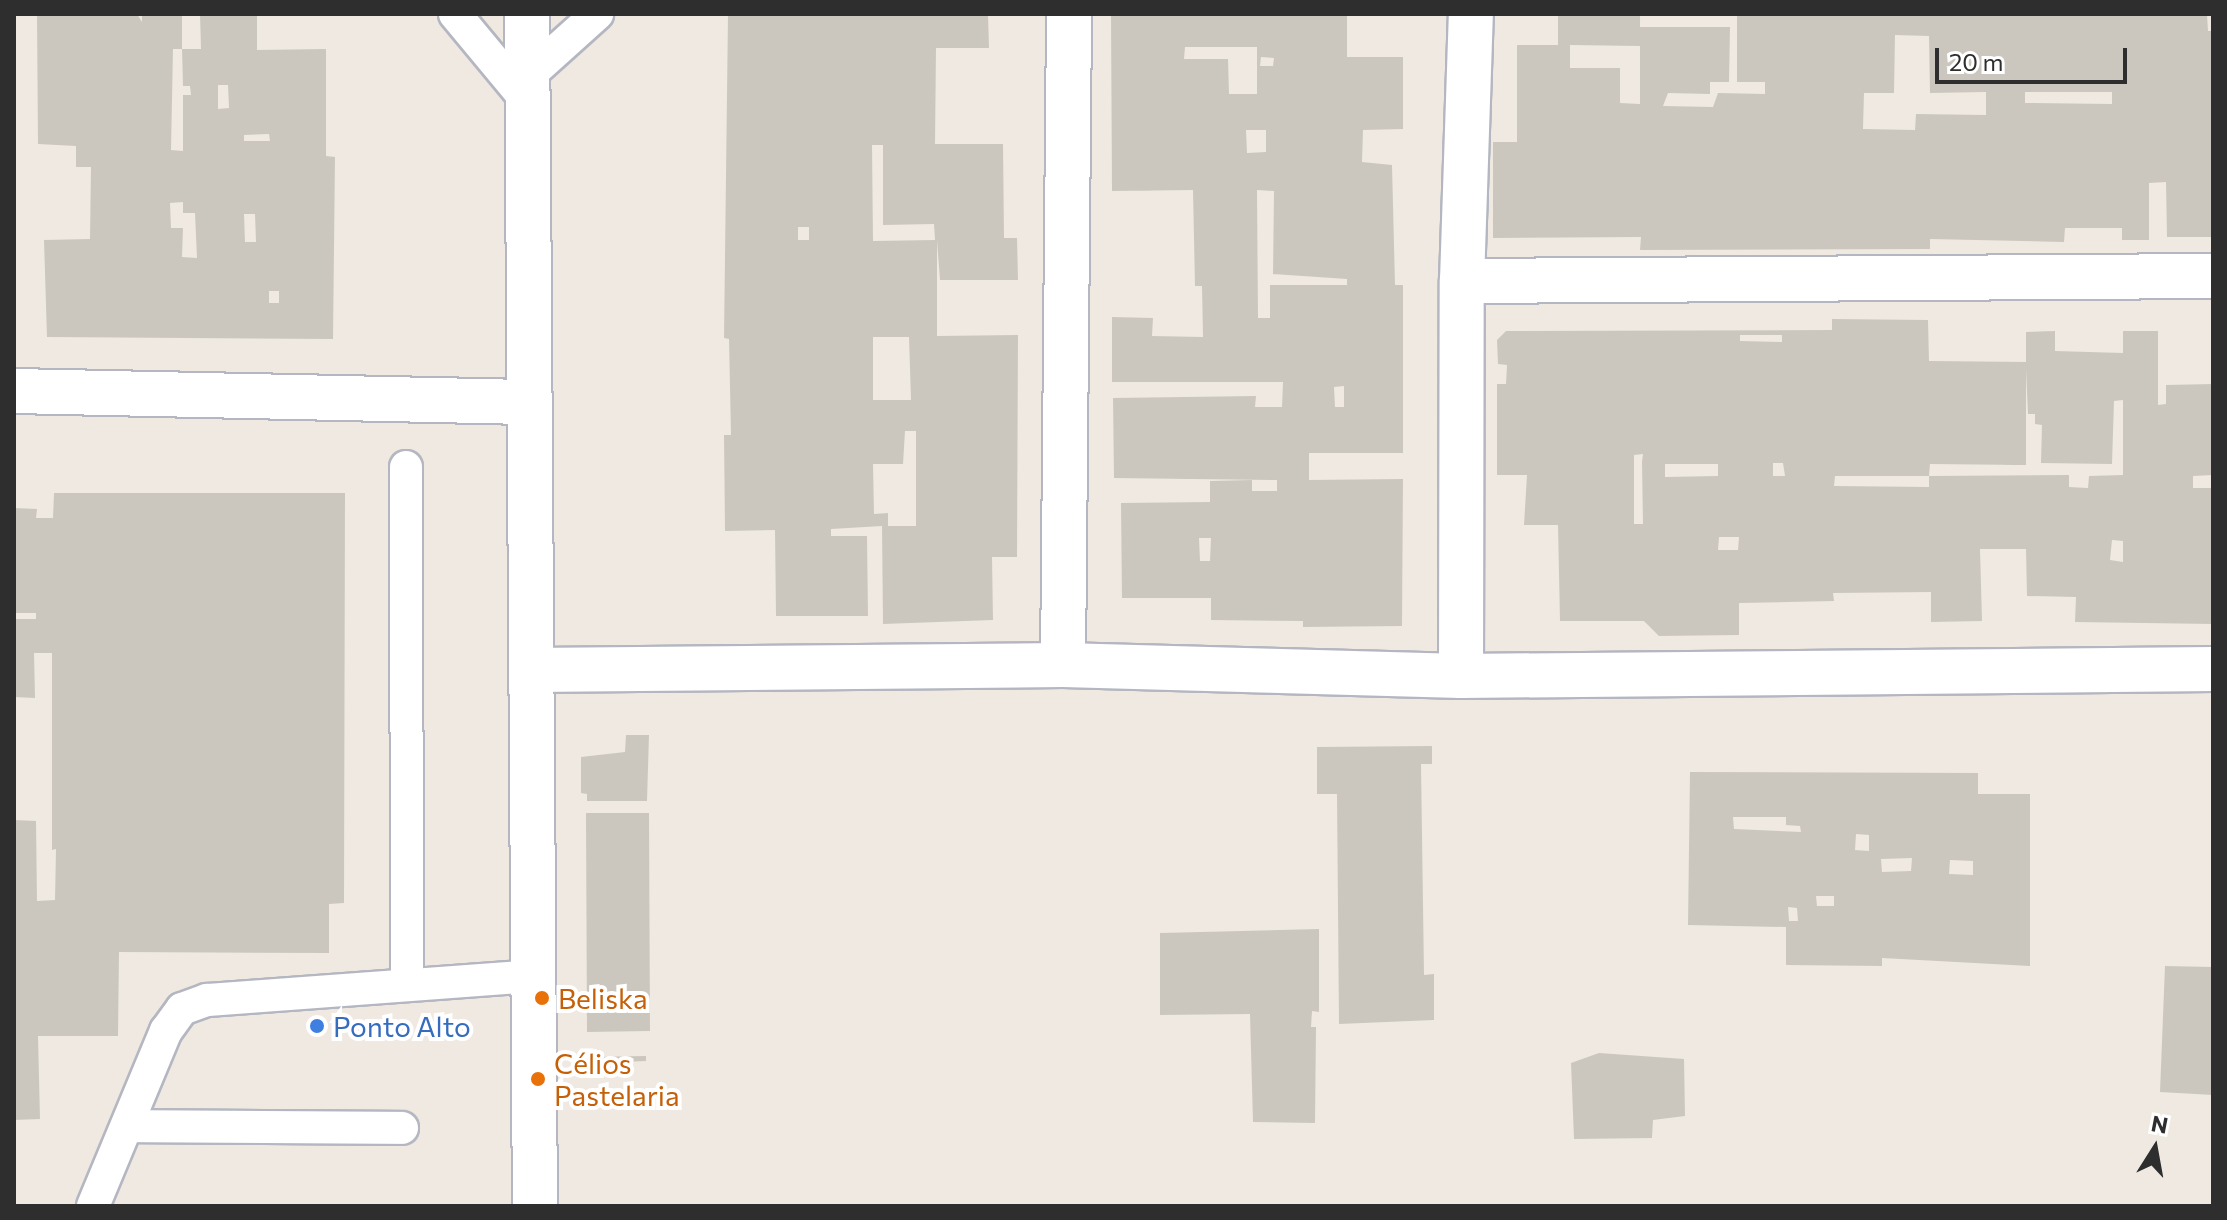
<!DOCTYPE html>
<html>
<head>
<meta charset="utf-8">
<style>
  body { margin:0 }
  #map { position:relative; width:2227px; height:1220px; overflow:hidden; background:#efe9e1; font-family:Commissioner,sans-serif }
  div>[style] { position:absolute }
  .building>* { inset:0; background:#cbc7bf }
  .roads { filter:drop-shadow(2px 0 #b4b7c1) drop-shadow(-2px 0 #b4b7c1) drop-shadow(0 2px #b4b7c1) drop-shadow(0 -2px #b4b7c1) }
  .lane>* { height:32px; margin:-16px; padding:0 16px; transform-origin:16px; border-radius:16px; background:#fff }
  .street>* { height:44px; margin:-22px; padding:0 22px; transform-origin:22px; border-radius:22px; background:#fff }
  .secondary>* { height:44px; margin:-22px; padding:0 22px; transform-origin:22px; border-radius:22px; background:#fff }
  .dots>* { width:22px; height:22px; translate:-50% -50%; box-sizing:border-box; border:4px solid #fff; border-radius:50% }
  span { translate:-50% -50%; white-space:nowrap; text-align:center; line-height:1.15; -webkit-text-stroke:8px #fff; paint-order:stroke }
  .food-label { font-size:28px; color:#c56008 }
  .left { translate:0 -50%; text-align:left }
  .shop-label { font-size:28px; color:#366cbe }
  .frame { position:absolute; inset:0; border:16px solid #2e2e2e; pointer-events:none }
  .north { position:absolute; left:2115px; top:1108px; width:80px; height:80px; -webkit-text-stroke:6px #fff; paint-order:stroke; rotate:11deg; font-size:22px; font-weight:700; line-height:32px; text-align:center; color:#2e2e2e }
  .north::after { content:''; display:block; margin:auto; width:28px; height:36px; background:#2e2e2e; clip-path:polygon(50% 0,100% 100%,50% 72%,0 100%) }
  .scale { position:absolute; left:1935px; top:48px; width:192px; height:36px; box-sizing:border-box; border:4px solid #2e2e2e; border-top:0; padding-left:10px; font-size:24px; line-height:28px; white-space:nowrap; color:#2e2e2e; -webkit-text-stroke:6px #fff; paint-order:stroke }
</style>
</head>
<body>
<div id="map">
  <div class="building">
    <div style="clip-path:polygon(evenodd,37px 14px,137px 14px,142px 22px,142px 14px,182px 14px,182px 49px,173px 49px,171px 150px,183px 151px,183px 95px,191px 95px,190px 86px,183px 86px,182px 49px,201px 49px,200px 14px,257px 14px,257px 50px,326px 49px,326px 156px,335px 157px,333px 339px,47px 337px,44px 240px,90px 239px,91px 167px,76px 167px,76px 146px,38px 144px,37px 14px,218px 85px,228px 85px,229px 108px,218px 109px,218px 85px,37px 14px,269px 134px,270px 141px,244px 141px,244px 135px,269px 134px,37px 14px,183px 202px,183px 213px,195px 213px,197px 258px,182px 257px,183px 228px,171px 228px,170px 203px,183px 202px,37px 14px,244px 214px,255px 214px,256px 242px,245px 242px,244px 214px,37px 14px,269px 291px,279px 291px,279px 303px,269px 303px,269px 291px)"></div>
    <div style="clip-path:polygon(evenodd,728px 14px,988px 14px,989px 48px,936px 48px,935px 144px,1003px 144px,1004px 238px,1017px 238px,1018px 280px,940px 280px,937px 240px,937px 336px,1018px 335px,1017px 557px,992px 557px,993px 620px,883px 624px,882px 526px,831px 529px,831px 536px,867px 536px,868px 616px,776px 616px,775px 530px,725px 531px,724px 435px,731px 435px,729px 339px,724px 338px,728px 14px,872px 145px,883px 145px,883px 225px,934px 224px,935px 240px,873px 241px,872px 145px,728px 14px,798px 227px,809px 227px,809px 240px,798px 240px,798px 227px,728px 14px,873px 337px,909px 337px,911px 400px,873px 400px,873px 337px,728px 14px,905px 431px,916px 431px,916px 526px,888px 526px,888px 513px,874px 514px,873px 464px,903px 464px,905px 431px)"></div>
    <div style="clip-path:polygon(evenodd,1111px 14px,1347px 14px,1347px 57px,1403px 57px,1403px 129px,1363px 130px,1362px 162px,1392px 165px,1395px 285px,1403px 285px,1403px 453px,1309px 453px,1309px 480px,1403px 479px,1402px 626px,1303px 627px,1303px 621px,1211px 620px,1211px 598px,1122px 598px,1121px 503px,1210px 502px,1210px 481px,1252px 480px,1252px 491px,1277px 491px,1277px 480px,1114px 478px,1113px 398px,1256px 396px,1255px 407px,1282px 407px,1283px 382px,1112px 382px,1112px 317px,1153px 318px,1152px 336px,1203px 337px,1202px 286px,1195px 286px,1193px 190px,1112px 191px,1111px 14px,1185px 47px,1257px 47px,1257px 94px,1229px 94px,1228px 59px,1184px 59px,1185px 47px,1111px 14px,1261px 57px,1274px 58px,1273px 66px,1260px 66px,1261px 57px,1111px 14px,1246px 130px,1266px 130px,1266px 152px,1247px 153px,1246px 130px,1111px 14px,1257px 190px,1274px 191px,1273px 274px,1347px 279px,1347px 285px,1270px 285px,1270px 318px,1258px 318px,1257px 190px,1111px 14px,1344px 386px,1344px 407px,1335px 407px,1334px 387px,1344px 386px,1111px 14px,1199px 538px,1211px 538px,1210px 561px,1200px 561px,1199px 538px)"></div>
    <div style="clip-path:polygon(evenodd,1558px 14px,1640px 14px,1640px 27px,1730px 27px,1729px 82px,1710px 82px,1710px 94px,1668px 93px,1663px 106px,1713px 107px,1718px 93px,1765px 94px,1765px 82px,1737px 82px,1737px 14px,2207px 14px,2208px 31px,2213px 31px,2213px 237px,2167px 237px,2166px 182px,2149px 183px,2149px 240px,2122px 240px,2122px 228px,2065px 228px,2064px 242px,1930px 239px,1930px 249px,1640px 250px,1641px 237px,1493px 238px,1493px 142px,1517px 142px,1517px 45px,1558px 45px,1558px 14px,1895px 35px,1929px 36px,1930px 93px,1986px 92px,1986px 115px,1916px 114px,1915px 130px,1863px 129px,1864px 93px,1894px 93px,1895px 35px,1558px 14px,1570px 45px,1640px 46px,1640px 104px,1620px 103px,1620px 68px,1570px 68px,1570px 45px,1558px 14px,2025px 92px,2112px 92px,2112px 104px,2025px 103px,2025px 92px)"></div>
    <div style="clip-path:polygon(evenodd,1832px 319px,1928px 320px,1929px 361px,2026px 362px,2026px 332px,2055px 331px,2055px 351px,2123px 353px,2123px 331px,2158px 331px,2158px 405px,2166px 404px,2166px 385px,2213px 384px,2213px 475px,2193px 476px,2193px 488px,2213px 488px,2213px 624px,2075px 622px,2076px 597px,2027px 596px,2026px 549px,1980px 549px,1982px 621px,1931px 622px,1931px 592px,1833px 593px,1834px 601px,1739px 603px,1739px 635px,1659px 636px,1644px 621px,1560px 621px,1558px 525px,1524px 525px,1527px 475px,1497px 475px,1497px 384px,1506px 384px,1507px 365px,1498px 364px,1497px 340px,1506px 331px,1832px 330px,1832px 319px,1740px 335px,1782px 335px,1782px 342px,1740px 341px,1740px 335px,1832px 319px,2026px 369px,2028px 414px,2035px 414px,2035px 424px,2042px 425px,2041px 463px,2112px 464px,2114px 401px,2123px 400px,2123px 475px,2089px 476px,2088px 488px,2069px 487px,2069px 475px,1929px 476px,1929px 487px,1834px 486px,1835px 476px,1929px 476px,1930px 464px,2026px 465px,2026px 369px,1832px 319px,1643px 454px,1642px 462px,1643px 524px,1634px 524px,1634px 455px,1643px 454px,1832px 319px,1773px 463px,1783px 463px,1785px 476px,1773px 476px,1773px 463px,1832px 319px,1665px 464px,1718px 464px,1718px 476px,1665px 477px,1665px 464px,1832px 319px,1719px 537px,1739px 537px,1738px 550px,1718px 550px,1719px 537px,1832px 319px,2112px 540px,2123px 541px,2123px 562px,2110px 560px,2112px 540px)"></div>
    <div style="clip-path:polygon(54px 493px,345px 493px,344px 903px,329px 904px,329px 953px,119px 952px,118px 1036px,38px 1036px,40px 1119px,14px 1120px,14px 820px,36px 821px,37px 901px,55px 900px,56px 849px,52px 850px,52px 653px,34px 653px,35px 698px,14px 697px,14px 619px,36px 619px,36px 613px,14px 613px,14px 508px,37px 509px,36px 518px,53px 518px)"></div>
    <div style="clip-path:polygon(626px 735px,649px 735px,647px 801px,587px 801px,587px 794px,581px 793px,581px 757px,625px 752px)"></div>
    <div style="clip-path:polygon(1432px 746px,1432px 764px,1421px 764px,1424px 975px,1434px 974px,1434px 1020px,1339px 1024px,1337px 794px,1317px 794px,1317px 747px)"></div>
    <div style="clip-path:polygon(evenodd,1690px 772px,1978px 773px,1978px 794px,2030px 794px,2030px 966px,1882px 958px,1882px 966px,1786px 965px,1786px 927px,1688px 925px,1690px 772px,1733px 817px,1786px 817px,1786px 825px,1800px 826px,1801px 832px,1734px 829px,1733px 817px,1690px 772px,1856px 834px,1869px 835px,1869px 851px,1855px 850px,1856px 834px,1690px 772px,1912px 858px,1911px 871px,1882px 872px,1881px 859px,1912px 858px,1690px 772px,1950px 860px,1973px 861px,1973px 875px,1949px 874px,1950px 860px,1690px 772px,1816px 896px,1834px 896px,1834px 906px,1817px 906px,1816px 896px,1690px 772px,1788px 907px,1797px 908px,1798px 921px,1789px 921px,1788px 907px)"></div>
    <div style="clip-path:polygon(586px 813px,649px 813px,650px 1031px,587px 1032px)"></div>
    <div style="clip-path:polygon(1319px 929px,1319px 1012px,1312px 1011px,1311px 1027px,1316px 1027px,1315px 1123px,1253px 1122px,1250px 1014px,1160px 1015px,1160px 933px)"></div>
    <div style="clip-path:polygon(2165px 966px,2213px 967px,2213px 1095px,2160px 1092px)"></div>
    <div style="clip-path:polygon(1599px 1053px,1684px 1059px,1685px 1116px,1653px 1120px,1652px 1138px,1574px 1139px,1571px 1063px)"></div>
    <div style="clip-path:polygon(646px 1056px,646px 1061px,590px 1063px,590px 1057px)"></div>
  </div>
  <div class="roads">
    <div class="lane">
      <div style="left:455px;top:14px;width:114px;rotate:50.3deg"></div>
      <div style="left:528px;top:76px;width:93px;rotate:-41.9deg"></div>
      <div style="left:406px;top:467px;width:518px;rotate:89.89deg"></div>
      <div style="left:127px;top:1126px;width:275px;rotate:0.4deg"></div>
      <div style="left:93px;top:1206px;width:190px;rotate:-67.4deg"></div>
      <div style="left:166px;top:1031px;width:27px;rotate:-54deg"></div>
      <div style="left:182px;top:1009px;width:27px;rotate:-20deg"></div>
      <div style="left:207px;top:1000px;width:327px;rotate:-4.2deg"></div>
    </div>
    <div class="street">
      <div style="left:1462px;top:281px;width:751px;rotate:-0.38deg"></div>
      <div style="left:14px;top:391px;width:514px;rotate:1.23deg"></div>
      <div style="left:1063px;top:665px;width:651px;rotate:-89.47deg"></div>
      <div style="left:531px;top:670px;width:532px;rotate:-0.54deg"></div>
      <div style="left:1063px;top:665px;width:398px;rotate:1.6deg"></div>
      <div style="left:1461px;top:676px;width:752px;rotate:-0.53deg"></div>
      <div style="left:1461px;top:676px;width:395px;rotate:-89.9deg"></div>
      <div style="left:1462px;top:281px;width:267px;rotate:-88.1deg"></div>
    </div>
    <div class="secondary">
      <div style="left:527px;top:14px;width:1192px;rotate:89.62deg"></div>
    </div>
  </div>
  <div class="dots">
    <div style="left:542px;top:998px;background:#e8710a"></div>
    <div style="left:317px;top:1026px;background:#3f7fe0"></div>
    <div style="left:538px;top:1079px;background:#e8710a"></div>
  </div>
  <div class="food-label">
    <span class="left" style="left:558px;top:998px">Beliska</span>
    <span class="left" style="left:554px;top:1079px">Célios<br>Pastelaria</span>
  </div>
  <div class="shop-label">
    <span class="left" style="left:333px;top:1026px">Ponto Alto</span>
  </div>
  <div class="frame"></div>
  <div class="north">N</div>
  <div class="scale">20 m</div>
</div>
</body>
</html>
